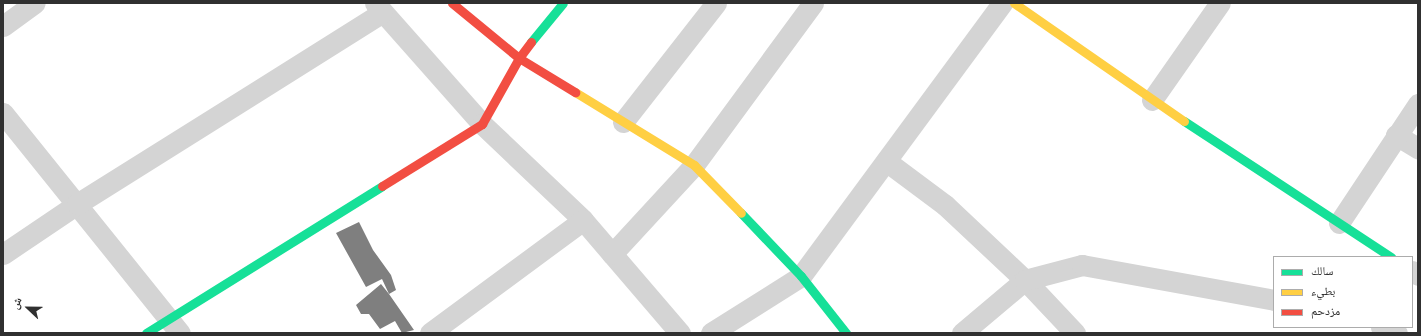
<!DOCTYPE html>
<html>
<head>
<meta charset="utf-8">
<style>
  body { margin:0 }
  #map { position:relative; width:1421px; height:336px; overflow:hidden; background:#fff; font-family:Raleway,"Noto Naskh Arabic",sans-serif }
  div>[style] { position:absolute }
  .building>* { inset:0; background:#7f7f7f }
  .street>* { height:21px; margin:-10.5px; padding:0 10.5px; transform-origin:10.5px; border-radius:10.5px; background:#d4d4d4 }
  .fast>* { height:9px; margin:-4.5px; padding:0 4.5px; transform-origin:4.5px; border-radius:4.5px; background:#16e098 }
  .slow>* { height:9px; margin:-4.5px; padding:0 4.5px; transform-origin:4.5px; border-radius:4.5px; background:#ffcf43 }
  .jam>* { height:9px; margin:-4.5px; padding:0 4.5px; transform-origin:4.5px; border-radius:4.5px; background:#f24e42 }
  span { translate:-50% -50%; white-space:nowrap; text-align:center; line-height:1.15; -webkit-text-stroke:4px #fff; paint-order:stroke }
  .frame { position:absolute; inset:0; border:4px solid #303030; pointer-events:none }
  .legend { position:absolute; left:1273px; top:256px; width:140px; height:72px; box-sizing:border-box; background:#fff; border:1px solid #acacac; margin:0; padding:5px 7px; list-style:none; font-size:12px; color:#303030 }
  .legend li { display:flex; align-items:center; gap:8px; height:20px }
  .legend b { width:20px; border:1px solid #acacac }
  .north { position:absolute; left:8px; top:288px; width:40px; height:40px; -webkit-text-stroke:3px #fff; paint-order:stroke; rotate:292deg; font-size:11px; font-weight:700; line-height:16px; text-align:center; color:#303030 }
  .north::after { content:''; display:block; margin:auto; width:14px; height:18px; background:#303030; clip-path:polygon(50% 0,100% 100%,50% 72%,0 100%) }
</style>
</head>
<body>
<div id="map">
  <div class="building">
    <div style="clip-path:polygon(359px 222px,373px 250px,391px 275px,396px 290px,389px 294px,382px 279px,366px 287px,336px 233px)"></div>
    <div style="clip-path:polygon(381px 284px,389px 294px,414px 330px,402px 333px,395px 321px,380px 329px,369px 314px,361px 314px,356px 305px)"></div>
  </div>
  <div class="street">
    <div style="left:375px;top:3px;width:162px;rotate:48.5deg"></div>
    <div style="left:482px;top:124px;width:139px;rotate:43.5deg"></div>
    <div style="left:583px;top:220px;width:149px;rotate:49.4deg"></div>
    <div style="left:3px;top:26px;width:39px;rotate:-36deg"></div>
    <div style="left:1152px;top:100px;width:118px;rotate:-55deg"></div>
    <div style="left:3px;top:113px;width:282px;rotate:51.2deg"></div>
    <div style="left:623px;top:122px;width:151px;rotate:-52deg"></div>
    <div style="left:1396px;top:135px;width:26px;rotate:31deg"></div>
    <div style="left:886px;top:161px;width:74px;rotate:36.7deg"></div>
    <div style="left:945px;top:205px;width:110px;rotate:43.2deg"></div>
    <div style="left:1025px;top:280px;width:73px;rotate:46.7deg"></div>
    <div style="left:1339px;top:223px;width:143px;rotate:-56.4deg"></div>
    <div style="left:3px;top:254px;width:89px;rotate:-34deg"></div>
    <div style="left:77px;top:204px;width:360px;rotate:-32.1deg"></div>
    <div style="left:612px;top:254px;width:121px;rotate:-47.3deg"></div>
    <div style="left:694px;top:165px;width:201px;rotate:-53.7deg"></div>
    <div style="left:1412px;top:271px;width:7px;rotate:34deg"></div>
    <div style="left:1381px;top:327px;width:17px;rotate:21deg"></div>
    <div style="left:430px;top:333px;width:190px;rotate:-36.4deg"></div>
    <div style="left:711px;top:333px;width:107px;rotate:-32.3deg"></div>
    <div style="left:801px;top:276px;width:339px;rotate:-53.6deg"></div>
    <div style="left:962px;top:333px;width:82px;rotate:-40.1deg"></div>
    <div style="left:1025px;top:280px;width:59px;rotate:-14.7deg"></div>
    <div style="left:1082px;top:265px;width:195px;rotate:10.3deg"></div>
  </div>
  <div class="fast">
    <div style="left:531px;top:42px;width:50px;rotate:-50.6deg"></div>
    <div style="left:1184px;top:121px;width:248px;rotate:33.3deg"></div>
    <div style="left:741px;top:213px;width:87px;rotate:46.4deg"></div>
    <div style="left:801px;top:276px;width:73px;rotate:51.7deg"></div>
    <div style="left:146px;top:333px;width:278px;rotate:-31.9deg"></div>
  </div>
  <div class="slow">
    <div style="left:1014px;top:3px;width:207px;rotate:34.8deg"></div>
    <div style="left:575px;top:92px;width:140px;rotate:31.5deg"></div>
    <div style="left:694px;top:165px;width:67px;rotate:45.6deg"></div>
  </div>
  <div class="jam">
    <div style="left:452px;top:3px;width:87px;rotate:39.4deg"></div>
    <div style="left:519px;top:58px;width:66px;rotate:31.3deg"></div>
    <div style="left:382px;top:186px;width:118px;rotate:-31.8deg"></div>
    <div style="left:482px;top:124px;width:76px;rotate:-60.7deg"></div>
    <div style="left:519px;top:58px;width:20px;rotate:-53deg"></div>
  </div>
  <div class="frame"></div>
  <ul class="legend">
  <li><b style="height:5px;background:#16e098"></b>سالك</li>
  <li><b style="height:5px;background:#ffcf43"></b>بطيء</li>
  <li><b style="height:5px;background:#f24e42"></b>مزدحم</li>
  </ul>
  <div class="north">ش</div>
</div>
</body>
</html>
